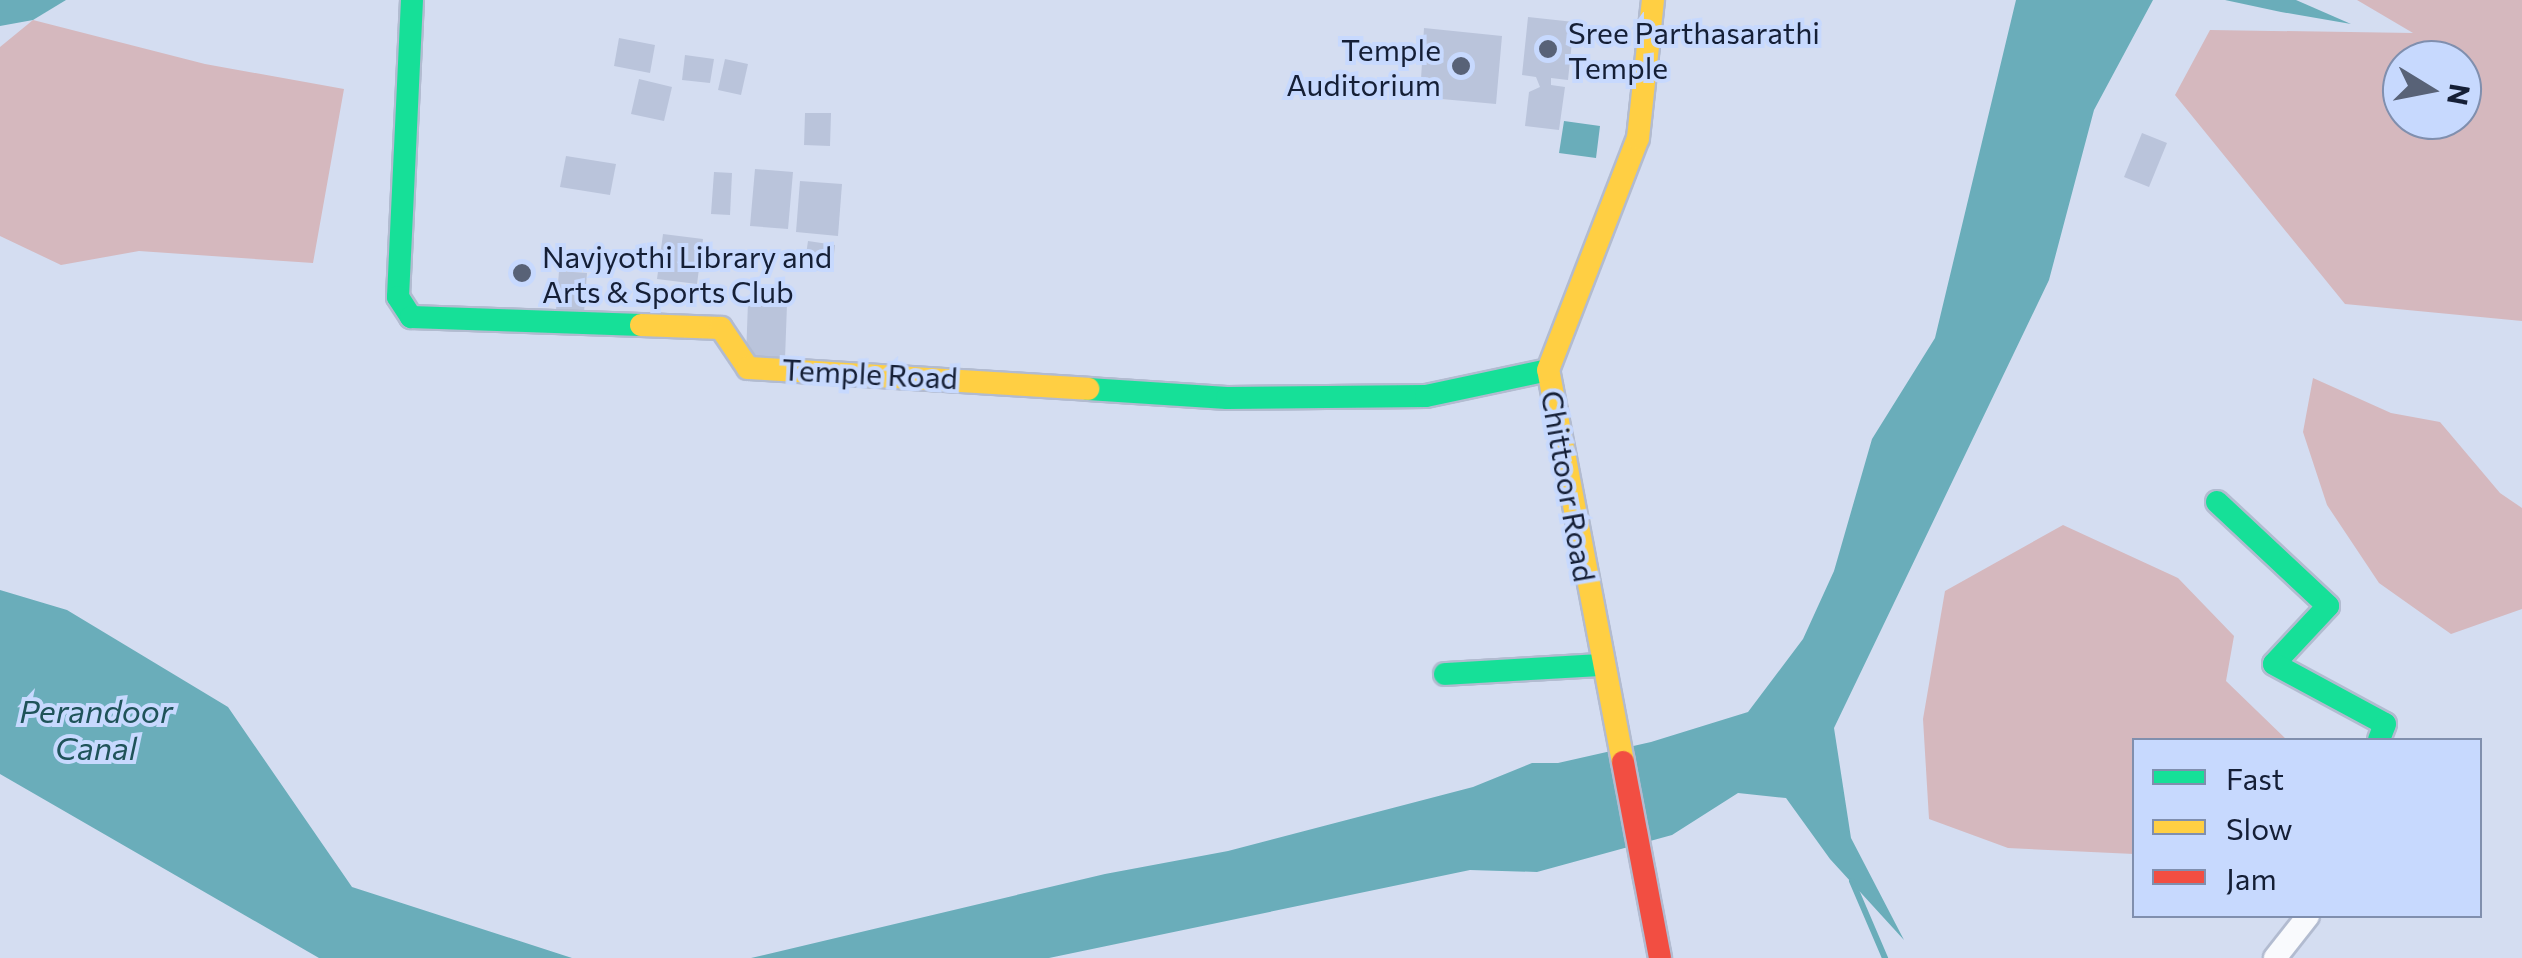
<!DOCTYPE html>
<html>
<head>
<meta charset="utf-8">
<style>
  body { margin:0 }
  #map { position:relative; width:2522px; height:958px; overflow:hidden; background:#d4ddf1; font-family:Commissioner,sans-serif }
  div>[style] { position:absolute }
  .green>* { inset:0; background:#d5b8be }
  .water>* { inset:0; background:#6aadba }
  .stream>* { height:6px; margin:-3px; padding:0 3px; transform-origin:3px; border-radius:3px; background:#6aadba }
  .building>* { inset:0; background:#bac4db }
  .roads { filter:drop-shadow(2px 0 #b2bbd0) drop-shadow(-2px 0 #b2bbd0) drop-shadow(0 2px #b2bbd0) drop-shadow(0 -2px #b2bbd0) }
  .street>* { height:22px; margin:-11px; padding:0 11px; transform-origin:11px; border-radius:11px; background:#f9fafd }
  .fast>* { height:22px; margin:-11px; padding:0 11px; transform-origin:11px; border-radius:11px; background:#16e098 }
  .slow>* { height:22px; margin:-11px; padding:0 11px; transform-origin:11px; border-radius:11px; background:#ffcf43 }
  .jam>* { height:22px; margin:-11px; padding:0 11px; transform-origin:11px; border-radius:11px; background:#f24e42 }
  .dots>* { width:28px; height:28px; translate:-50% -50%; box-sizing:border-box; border:5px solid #c7d9fe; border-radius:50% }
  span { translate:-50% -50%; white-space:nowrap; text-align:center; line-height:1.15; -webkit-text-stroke:8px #c7d9fe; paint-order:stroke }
  .poi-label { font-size:30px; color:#151f36 }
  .left { translate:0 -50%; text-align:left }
  .right { translate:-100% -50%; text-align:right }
  .street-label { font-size:30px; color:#151f36 }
  .water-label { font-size:32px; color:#1f5359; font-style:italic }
  .legend { position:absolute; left:2132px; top:738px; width:350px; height:180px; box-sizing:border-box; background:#c7d9fe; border:2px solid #808fae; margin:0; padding:12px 18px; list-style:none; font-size:30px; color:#151f36 }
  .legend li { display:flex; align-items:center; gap:20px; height:50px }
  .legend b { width:50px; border:2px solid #808fae }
  .north { position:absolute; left:2382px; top:40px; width:100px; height:100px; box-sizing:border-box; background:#c7d9fe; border:2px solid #808fae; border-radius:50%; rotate:100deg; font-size:28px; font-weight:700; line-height:40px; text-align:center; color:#151f36 }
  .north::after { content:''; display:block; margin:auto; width:35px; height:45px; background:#586277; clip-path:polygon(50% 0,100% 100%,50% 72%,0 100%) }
</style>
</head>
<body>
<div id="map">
  <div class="green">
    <div style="clip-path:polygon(evenodd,2357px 0,2522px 0,2522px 321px,2345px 304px,2175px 95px,2210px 30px,2413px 33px,2357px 0,2462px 60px,2462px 120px,2402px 120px,2402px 60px,2462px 60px)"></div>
    <div style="clip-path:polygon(33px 20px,205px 64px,344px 89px,313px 263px,139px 251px,61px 265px,0 236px,0 47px)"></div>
    <div style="clip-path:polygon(2313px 378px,2391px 413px,2440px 422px,2500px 493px,2522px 508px,2522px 609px,2451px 634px,2379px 583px,2327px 505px,2303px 432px)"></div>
    <div style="clip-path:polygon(2063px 525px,2178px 578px,2234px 636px,2226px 681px,2287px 740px,2134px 740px,2134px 854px,2008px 848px,1929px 819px,1923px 719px,1945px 591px)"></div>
  </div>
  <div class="water">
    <div style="clip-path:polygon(0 0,66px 0,33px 20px,0 26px)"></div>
    <div style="clip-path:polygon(2016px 0,2153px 0,2094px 110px,2049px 280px,1834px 728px,1851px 838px,1904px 940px,1830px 859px,1786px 798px,1738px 793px,1672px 835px,1537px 872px,1470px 870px,1049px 958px,751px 958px,1105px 874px,1228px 851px,1473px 787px,1532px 763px,1558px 763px,1651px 742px,1748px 712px,1803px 639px,1834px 571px,1872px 439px,1935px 338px)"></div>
    <div style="clip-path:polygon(2225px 0,2296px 0,2351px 24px,2281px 12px)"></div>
    <div style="clip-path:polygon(1564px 121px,1600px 126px,1596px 158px,1559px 153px)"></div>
    <div style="clip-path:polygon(0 590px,67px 610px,228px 707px,352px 887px,572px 958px,319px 958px,0 774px)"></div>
  </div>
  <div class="stream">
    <div style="left:1852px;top:881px;width:84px;rotate:66.8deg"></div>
  </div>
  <div class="building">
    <div style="clip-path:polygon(1528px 17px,1574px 22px,1568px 80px,1551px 78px,1551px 85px,1565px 87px,1559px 130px,1525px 126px,1529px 92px,1540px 87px,1536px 77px,1522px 75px)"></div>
    <div style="clip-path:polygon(1424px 28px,1502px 36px,1496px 104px,1420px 97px)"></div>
    <div style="clip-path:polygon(619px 38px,655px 45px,650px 73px,614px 66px)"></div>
    <div style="clip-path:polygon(685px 55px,714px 59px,710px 83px,682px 80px)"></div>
    <div style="clip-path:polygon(725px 59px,748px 64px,741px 95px,718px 90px)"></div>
    <div style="clip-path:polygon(639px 79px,672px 87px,664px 121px,631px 114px)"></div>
    <div style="clip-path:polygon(805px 113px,831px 113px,830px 146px,804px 145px)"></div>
    <div style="clip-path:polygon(2142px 133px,2167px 143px,2149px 187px,2124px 177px)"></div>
    <div style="clip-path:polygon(566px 156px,616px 164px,610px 195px,560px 187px)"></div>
    <div style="clip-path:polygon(755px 169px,793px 172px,788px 229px,750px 226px)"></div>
    <div style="clip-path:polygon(714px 172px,732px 173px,730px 215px,711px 214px)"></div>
    <div style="clip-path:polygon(800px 181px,842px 184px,838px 236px,796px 232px)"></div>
    <div style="clip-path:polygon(663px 234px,703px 239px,697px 284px,657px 279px)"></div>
    <div style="clip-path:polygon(808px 241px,835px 245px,832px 272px,804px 269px)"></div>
    <div style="clip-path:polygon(559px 271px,587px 273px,584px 313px,556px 310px)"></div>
    <div style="clip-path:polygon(748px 302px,787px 304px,785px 359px,746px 357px)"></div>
  </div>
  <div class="roads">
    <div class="street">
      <div style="left:2275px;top:958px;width:53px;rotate:-51.8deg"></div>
    </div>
    <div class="fast">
      <div style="left:412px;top:0;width:297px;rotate:92.7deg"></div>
      <div style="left:398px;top:297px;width:24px;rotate:57deg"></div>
      <div style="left:411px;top:317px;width:230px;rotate:2deg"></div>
      <div style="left:1088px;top:389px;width:139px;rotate:3.7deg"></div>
      <div style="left:1227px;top:398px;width:199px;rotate:-0.6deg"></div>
      <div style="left:1426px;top:396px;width:125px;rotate:-12deg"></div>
      <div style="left:2217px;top:502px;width:152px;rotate:43.1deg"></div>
      <div style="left:2328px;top:606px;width:79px;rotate:133deg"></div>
      <div style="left:2274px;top:664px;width:126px;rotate:28.4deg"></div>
      <div style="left:2385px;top:724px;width:17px;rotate:111deg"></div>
      <div style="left:1445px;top:674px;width:157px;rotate:-3.3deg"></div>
    </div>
    <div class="slow">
      <div style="left:641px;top:325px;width:80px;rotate:2.1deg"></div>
      <div style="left:721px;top:328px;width:48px;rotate:56deg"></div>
      <div style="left:748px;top:368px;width:341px;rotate:3.5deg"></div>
      <div style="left:1623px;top:762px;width:399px;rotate:-100.8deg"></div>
      <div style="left:1548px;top:370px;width:249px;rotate:-68.8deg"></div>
      <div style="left:1638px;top:138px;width:139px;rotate:-83.8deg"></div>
    </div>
    <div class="jam">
      <div style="left:1623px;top:762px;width:199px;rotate:79.3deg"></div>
    </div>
  </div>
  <div class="dots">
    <div style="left:1548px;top:49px;background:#586277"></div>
    <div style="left:1461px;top:66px;background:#586277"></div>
    <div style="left:522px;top:273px;background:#586277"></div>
  </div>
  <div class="poi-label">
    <span class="left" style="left:1568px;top:49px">Sree Parthasarathi<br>Temple</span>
    <span class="right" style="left:1441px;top:66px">Temple<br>Auditorium</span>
    <span class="left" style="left:542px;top:273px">Navjyothi Library and<br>Arts &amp; Sports Club</span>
  </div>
  <div class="street-label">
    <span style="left:870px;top:373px;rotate:3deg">Temple Road</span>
    <span style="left:1569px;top:486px;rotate:80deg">Chittoor Road</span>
  </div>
  <div class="water-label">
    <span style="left:96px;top:729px">Perandoor<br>Canal</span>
  </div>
  <ul class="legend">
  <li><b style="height:12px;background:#16e098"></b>Fast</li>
  <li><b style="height:12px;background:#ffcf43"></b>Slow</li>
  <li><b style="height:12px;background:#f24e42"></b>Jam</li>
  </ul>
  <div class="north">N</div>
</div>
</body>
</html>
